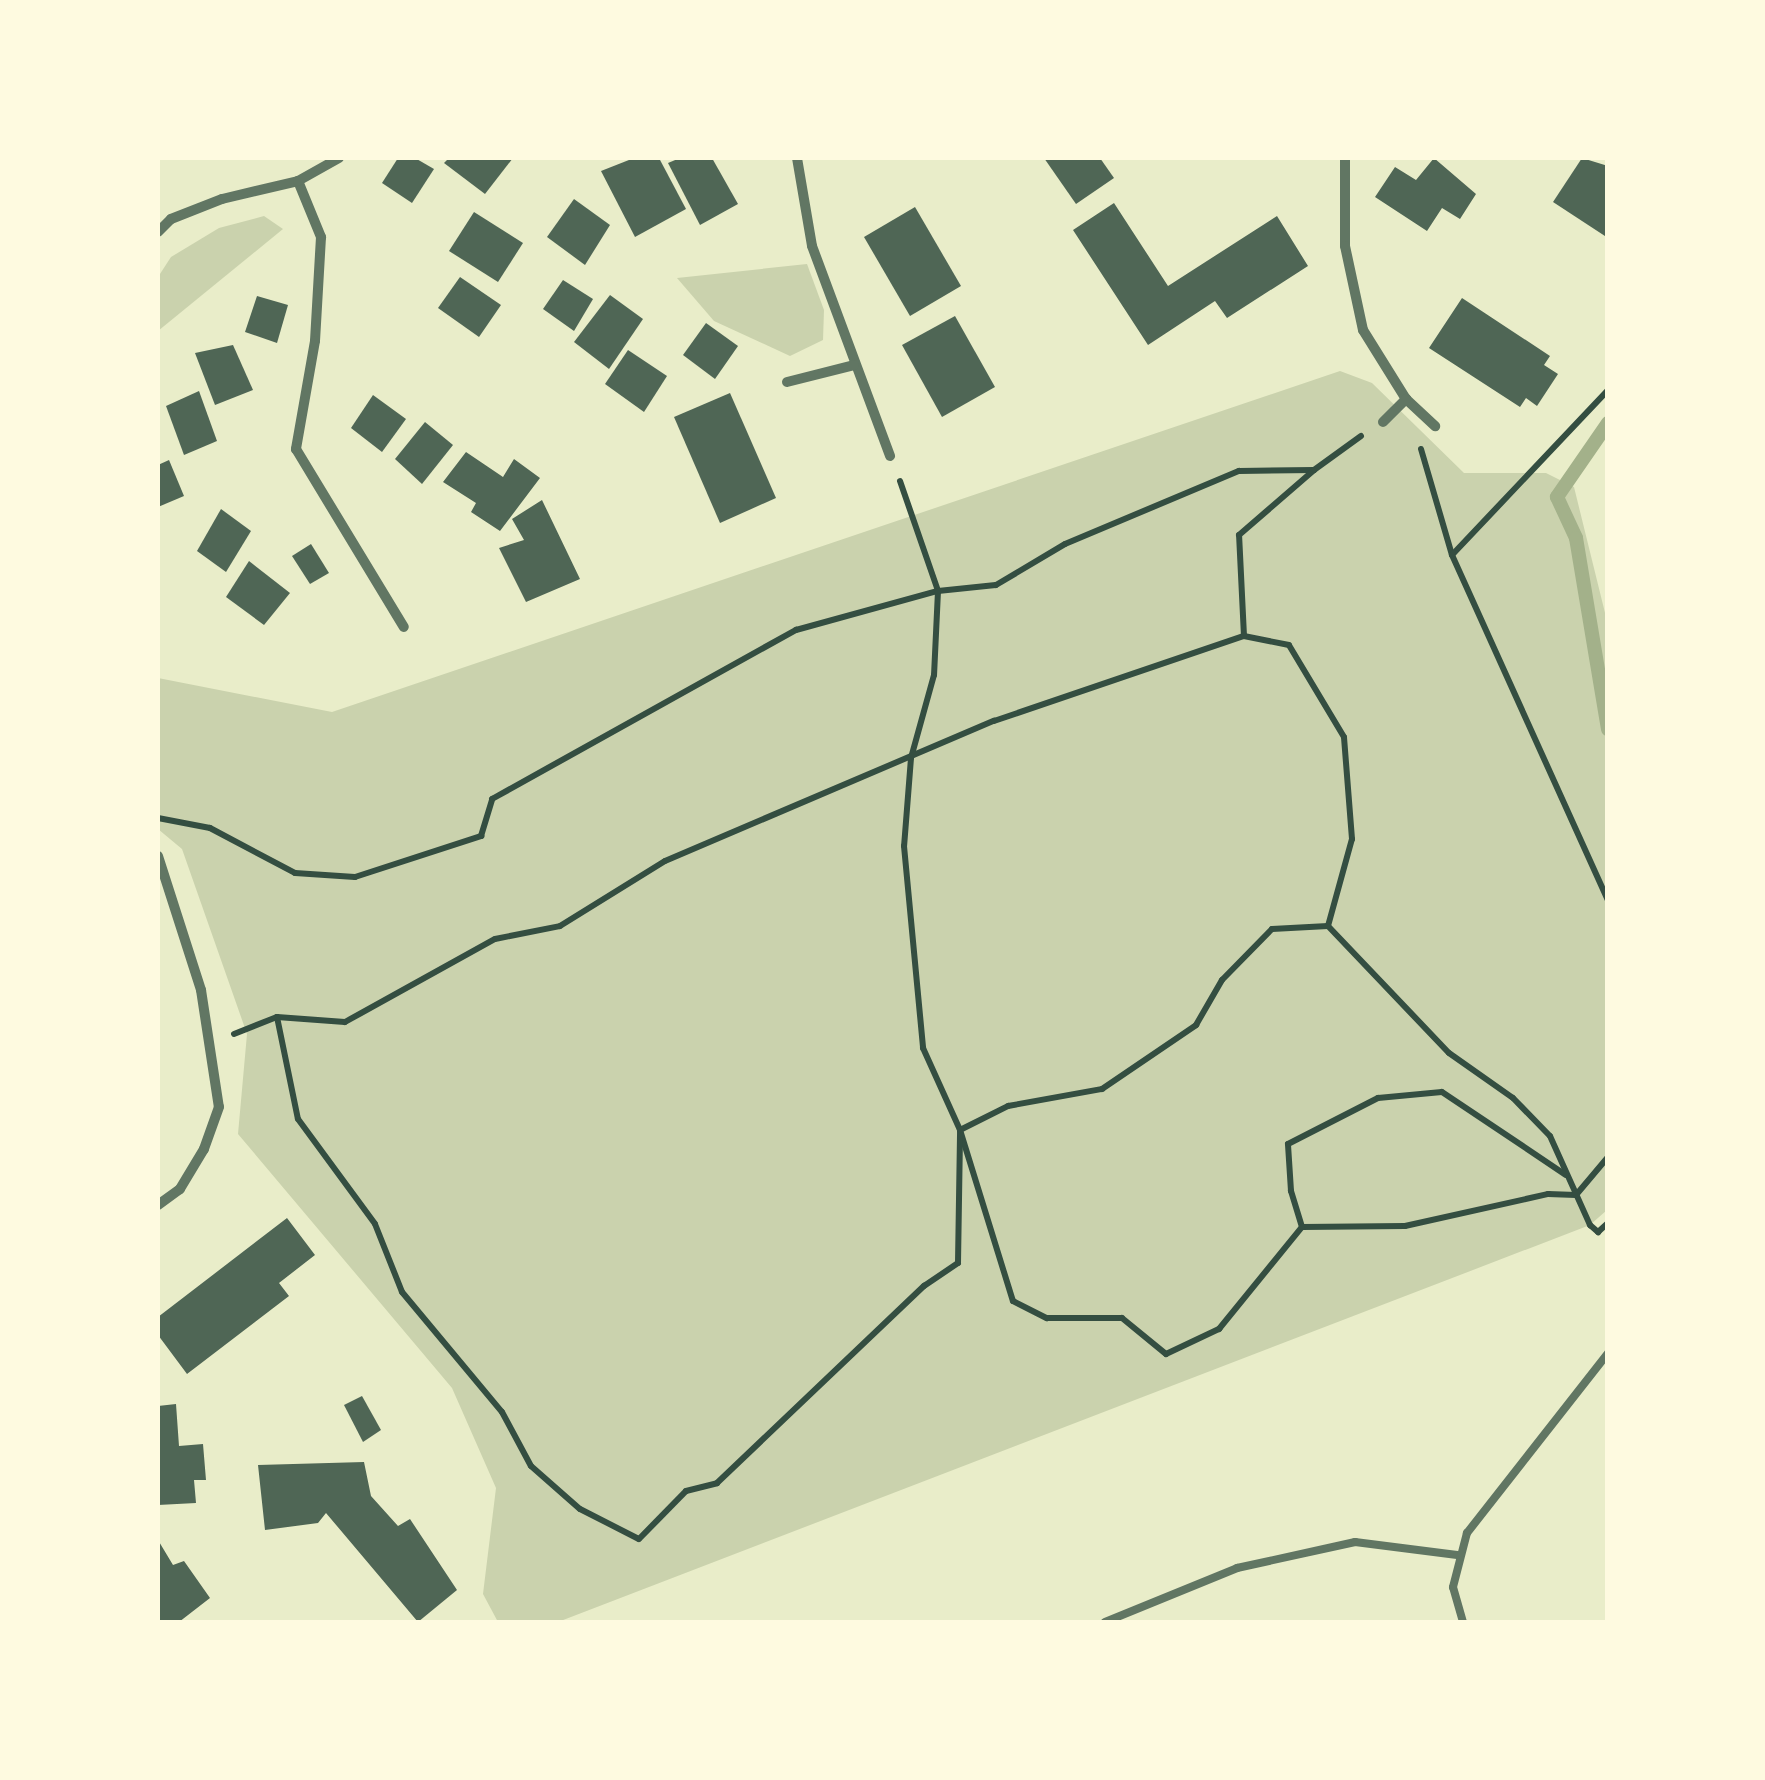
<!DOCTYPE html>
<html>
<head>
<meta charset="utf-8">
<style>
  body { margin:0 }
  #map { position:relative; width:1765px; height:1780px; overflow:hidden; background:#e9edc9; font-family:Jost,sans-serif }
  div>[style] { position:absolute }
  .green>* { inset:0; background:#cad2ad }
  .stream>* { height:14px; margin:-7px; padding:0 7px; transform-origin:7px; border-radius:7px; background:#a3b18a }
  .building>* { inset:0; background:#4f6655 }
  .path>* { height:6px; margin:-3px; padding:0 3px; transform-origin:3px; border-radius:3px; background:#344e41 }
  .service>* { height:8px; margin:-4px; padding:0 4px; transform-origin:4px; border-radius:4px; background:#617663 }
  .minor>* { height:10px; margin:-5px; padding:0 5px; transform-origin:5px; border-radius:5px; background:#617663 }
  span { translate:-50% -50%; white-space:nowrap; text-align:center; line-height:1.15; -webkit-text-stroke:8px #fefae0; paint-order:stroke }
  .frame { position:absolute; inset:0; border:160px solid #fefae0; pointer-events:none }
</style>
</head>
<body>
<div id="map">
  <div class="green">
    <div style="clip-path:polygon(264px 216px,283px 229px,158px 331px,158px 277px,171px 257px,219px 228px)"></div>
    <div style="clip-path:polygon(807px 264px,824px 310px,823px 340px,790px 356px,714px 321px,677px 278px)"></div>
    <div style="clip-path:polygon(1340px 371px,1372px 383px,1464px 473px,1546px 473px,1574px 487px,1607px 621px,1607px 1210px,1590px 1225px,558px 1622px,498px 1622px,483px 1594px,496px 1488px,452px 1388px,238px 1134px,247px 1034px,182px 849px,158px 829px,158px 678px,332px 712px)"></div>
  </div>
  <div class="stream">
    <div style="left:1608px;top:423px;width:90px;rotate:124.6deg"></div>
    <div style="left:1557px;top:497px;width:45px;rotate:65.1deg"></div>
    <div style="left:1576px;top:538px;width:194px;rotate:80.5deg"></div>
  </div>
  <div class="building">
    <div style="clip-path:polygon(398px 158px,415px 158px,434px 169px,412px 203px,382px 183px)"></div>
    <div style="clip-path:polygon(449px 158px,513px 158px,485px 194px,444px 163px)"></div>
    <div style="clip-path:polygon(634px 158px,659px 158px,686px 209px,635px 237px,601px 171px)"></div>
    <div style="clip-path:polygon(680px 158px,712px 158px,738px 204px,700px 225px,668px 163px)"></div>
    <div style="clip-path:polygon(1044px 158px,1100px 158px,1114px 178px,1076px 204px)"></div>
    <div style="clip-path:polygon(1434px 158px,1476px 194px,1460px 219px,1442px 208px,1427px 231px,1375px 197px,1395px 167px,1416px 180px)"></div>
    <div style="clip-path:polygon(1582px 158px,1608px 166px,1608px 238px,1553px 202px)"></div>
    <div style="clip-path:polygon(574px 199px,610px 225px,585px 265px,547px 237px)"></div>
    <div style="clip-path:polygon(1114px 203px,1168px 286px,1277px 216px,1308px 266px,1227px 318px,1215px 301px,1148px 345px,1073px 230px)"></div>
    <div style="clip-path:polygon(915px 207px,961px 286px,910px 316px,864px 237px)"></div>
    <div style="clip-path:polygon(474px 212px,523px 243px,498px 282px,449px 251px)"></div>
    <div style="clip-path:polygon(460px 277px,501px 305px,479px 337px,438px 308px)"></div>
    <div style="clip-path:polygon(563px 280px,593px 299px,574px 331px,543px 309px)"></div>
    <div style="clip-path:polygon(610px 295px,643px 319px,609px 369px,574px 342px)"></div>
    <div style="clip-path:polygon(257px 296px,288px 305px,277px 343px,245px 332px)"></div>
    <div style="clip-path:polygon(1462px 298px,1550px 356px,1544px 365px,1558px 374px,1537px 406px,1526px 398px,1520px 407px,1429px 348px)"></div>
    <div style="clip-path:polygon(955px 316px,995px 387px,942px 417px,902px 345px)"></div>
    <div style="clip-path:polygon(706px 323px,738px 346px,715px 379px,683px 355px)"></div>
    <div style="clip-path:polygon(233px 345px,253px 390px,215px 405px,195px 353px)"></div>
    <div style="clip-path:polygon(628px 350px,667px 376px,644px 412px,605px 384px)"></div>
    <div style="clip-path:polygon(199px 391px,217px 441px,184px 455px,166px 406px)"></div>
    <div style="clip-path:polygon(730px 393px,776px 498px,720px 523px,674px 417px)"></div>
    <div style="clip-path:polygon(373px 395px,406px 419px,382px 452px,351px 428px)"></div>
    <div style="clip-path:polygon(425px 422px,453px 445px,422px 484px,395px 459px)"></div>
    <div style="clip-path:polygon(466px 452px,503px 477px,514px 459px,540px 478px,500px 531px,471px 512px,476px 503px,443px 482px)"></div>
    <div style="clip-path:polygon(169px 460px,184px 496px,158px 507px,158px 465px)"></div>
    <div style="clip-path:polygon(542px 500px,580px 579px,526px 602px,499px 548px,524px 540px,512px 519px)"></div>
    <div style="clip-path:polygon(221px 509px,251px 531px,226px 572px,197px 551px)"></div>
    <div style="clip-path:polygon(311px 544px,329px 573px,310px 584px,292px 556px)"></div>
    <div style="clip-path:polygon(249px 561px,290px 593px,264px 625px,226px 597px)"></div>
    <div style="clip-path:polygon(287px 1218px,315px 1255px,279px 1283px,289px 1296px,187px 1374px,158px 1335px,158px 1317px)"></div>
    <div style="clip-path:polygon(362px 1396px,381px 1430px,363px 1442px,344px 1405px)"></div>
    <div style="clip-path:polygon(176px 1404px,179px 1446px,203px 1444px,206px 1480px,194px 1480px,196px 1503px,158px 1505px,158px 1406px)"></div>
    <div style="clip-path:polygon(364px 1462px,371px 1496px,398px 1526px,410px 1519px,457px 1590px,418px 1622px,326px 1513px,318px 1523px,265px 1530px,258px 1465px)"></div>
    <div style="clip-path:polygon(158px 1540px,173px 1565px,184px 1561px,210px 1598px,179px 1622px,158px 1622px)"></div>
  </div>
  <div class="path">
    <div style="left:1421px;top:449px;width:110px;rotate:73.7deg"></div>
    <div style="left:1452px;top:555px;width:380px;rotate:65.7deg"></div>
    <div style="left:900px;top:481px;width:116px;rotate:70.9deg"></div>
    <div style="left:938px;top:591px;width:58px;rotate:-5.9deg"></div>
    <div style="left:996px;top:585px;width:80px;rotate:-30.7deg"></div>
    <div style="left:1065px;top:544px;width:189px;rotate:-22.8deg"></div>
    <div style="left:1239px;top:471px;width:75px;rotate:-0.8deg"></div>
    <div style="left:1314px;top:470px;width:58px;rotate:-35.9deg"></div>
    <div style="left:1452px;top:555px;width:227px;rotate:-46.6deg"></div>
    <div style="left:158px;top:818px;width:53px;rotate:10.9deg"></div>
    <div style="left:210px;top:828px;width:96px;rotate:27.9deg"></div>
    <div style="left:295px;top:873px;width:60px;rotate:3.8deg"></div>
    <div style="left:355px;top:877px;width:133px;rotate:-18deg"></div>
    <div style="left:481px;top:836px;width:39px;rotate:-73deg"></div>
    <div style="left:492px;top:799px;width:348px;rotate:-29.1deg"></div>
    <div style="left:796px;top:630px;width:147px;rotate:-15.4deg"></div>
    <div style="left:938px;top:591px;width:84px;rotate:92.7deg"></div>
    <div style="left:934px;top:675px;width:86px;rotate:105.5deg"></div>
    <div style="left:911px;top:758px;width:88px;rotate:94.5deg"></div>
    <div style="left:904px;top:846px;width:203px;rotate:84.6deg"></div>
    <div style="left:923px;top:1048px;width:90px;rotate:65.7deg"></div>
    <div style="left:960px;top:1130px;width:179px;rotate:72.8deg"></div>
    <div style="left:1013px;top:1301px;width:38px;rotate:27deg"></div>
    <div style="left:1047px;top:1318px;width:75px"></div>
    <div style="left:1122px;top:1318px;width:57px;rotate:39.3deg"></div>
    <div style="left:1166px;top:1354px;width:59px;rotate:-25.3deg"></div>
    <div style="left:1219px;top:1329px;width:132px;rotate:-50.9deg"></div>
    <div style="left:1302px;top:1227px;width:103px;rotate:-0.6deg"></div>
    <div style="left:1405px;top:1226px;width:147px;rotate:-12.6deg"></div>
    <div style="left:1548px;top:1194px;width:28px;rotate:2deg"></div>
    <div style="left:1576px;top:1195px;width:50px;rotate:-49.9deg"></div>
    <div style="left:1328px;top:926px;width:175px;rotate:46.4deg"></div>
    <div style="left:1449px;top:1053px;width:78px;rotate:35.1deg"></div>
    <div style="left:1513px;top:1098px;width:53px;rotate:45.8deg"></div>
    <div style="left:1550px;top:1136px;width:98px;rotate:65.8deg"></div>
    <div style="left:1590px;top:1225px;width:11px;rotate:41deg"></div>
    <div style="left:1598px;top:1232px;width:13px;rotate:-42deg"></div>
    <div style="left:277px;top:1017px;width:104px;rotate:78.4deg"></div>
    <div style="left:298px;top:1119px;width:130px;rotate:53.7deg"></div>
    <div style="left:375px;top:1224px;width:73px;rotate:68.3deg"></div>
    <div style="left:402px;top:1292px;width:156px;rotate:50.2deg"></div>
    <div style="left:502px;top:1412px;width:61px;rotate:61.8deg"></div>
    <div style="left:531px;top:1466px;width:65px;rotate:41.3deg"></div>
    <div style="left:580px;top:1509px;width:66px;rotate:27deg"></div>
    <div style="left:639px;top:1539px;width:67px;rotate:-45.6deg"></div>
    <div style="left:686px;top:1491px;width:32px;rotate:-14deg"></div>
    <div style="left:717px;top:1483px;width:286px;rotate:-43.6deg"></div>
    <div style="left:924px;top:1286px;width:41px;rotate:-34.1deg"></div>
    <div style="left:958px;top:1263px;width:133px;rotate:-89.1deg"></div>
    <div style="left:960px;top:1130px;width:54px;rotate:-26.6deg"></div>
    <div style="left:1008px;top:1106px;width:96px;rotate:-10.3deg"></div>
    <div style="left:1102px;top:1089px;width:114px;rotate:-34.2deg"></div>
    <div style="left:1196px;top:1025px;width:52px;rotate:-60deg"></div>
    <div style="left:1222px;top:980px;width:71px;rotate:-45.6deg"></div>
    <div style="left:1272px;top:929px;width:56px;rotate:-3.1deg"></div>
    <div style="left:1328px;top:926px;width:90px;rotate:-74.6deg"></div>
    <div style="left:1352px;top:839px;width:102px;rotate:-94.5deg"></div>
    <div style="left:1344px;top:737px;width:107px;rotate:-120.9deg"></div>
    <div style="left:1289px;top:645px;width:46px;rotate:-168.7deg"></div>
    <div style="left:234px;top:1034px;width:46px;rotate:-21.6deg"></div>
    <div style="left:277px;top:1017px;width:68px;rotate:4.2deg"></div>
    <div style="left:345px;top:1022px;width:171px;rotate:-29deg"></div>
    <div style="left:495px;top:939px;width:66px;rotate:-11.3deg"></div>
    <div style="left:560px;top:926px;width:123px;rotate:-31.8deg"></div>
    <div style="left:665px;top:861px;width:358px;rotate:-23.1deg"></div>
    <div style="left:994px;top:721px;width:264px;rotate:-18.8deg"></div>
    <div style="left:1244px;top:636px;width:101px;rotate:-92.8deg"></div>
    <div style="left:1239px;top:535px;width:99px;rotate:-40.9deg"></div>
    <div style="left:1302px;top:1227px;width:38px;rotate:-107deg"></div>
    <div style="left:1291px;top:1191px;width:47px;rotate:-93.7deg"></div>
    <div style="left:1288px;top:1144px;width:101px;rotate:-27.1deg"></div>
    <div style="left:1378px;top:1098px;width:64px;rotate:-5.4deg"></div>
    <div style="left:1442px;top:1092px;width:149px;rotate:33.8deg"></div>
  </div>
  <div class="service">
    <div style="left:1105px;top:1622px;width:143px;rotate:-22.2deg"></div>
    <div style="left:1237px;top:1568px;width:121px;rotate:-12.4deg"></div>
    <div style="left:1355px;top:1542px;width:103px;rotate:7.3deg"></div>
    <div style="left:1463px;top:1622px;width:36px;rotate:-106deg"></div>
    <div style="left:1453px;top:1587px;width:56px;rotate:-75.5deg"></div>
    <div style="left:1467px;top:1533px;width:229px;rotate:-51.9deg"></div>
  </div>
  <div class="minor">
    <div style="left:797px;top:158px;width:89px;rotate:80.3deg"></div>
    <div style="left:812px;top:246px;width:224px;rotate:69.6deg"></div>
    <div style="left:1345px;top:158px;width:88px;rotate:90deg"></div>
    <div style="left:1345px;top:246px;width:86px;rotate:77.9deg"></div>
    <div style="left:1363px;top:330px;width:81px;rotate:58.1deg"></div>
    <div style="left:1406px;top:399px;width:40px;rotate:43deg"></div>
    <div style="left:298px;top:181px;width:61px;rotate:67.7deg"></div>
    <div style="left:321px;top:237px;width:104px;rotate:93.3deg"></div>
    <div style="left:315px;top:341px;width:110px;rotate:100deg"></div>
    <div style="left:296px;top:449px;width:208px;rotate:58.8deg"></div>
    <div style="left:158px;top:232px;width:18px;rotate:-45deg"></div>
    <div style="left:171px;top:219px;width:55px;rotate:-21.4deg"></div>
    <div style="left:222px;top:199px;width:78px;rotate:-13.3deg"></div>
    <div style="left:298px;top:181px;width:47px;rotate:-29.3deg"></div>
    <div style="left:787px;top:382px;width:69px;rotate:-14.2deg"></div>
    <div style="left:1383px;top:422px;width:33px;rotate:-45deg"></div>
    <div style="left:158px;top:856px;width:141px;rotate:72.2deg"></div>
    <div style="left:201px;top:990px;width:118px;rotate:81.3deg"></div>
    <div style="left:219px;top:1107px;width:45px;rotate:109.7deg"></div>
    <div style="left:204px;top:1149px;width:47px;rotate:121deg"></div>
    <div style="left:180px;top:1189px;width:27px;rotate:144deg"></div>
  </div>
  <div class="frame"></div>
</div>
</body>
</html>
